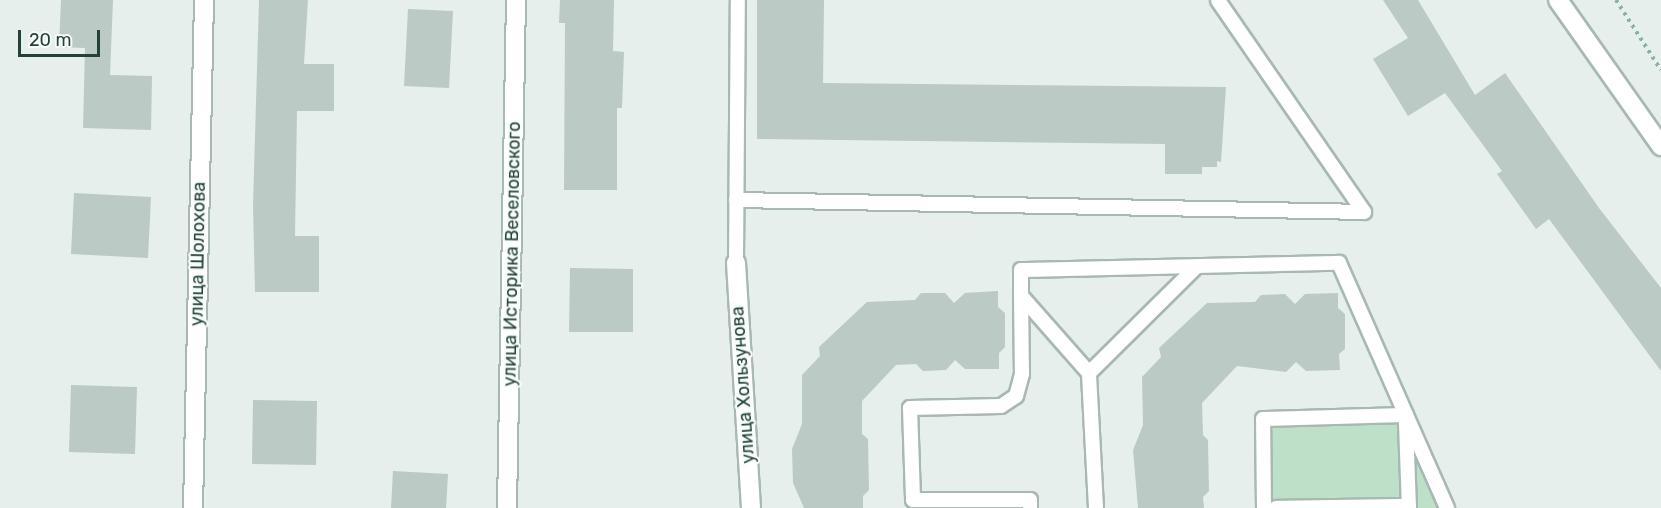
<!DOCTYPE html>
<html>
<head>
<meta charset="utf-8">
<style>
  body { margin:0 }
  #map { position:relative; width:1661px; height:508px; overflow:hidden; background:#e6efeb; font-family:Rubik,sans-serif }
  div>[style] { position:absolute }
  .green>* { inset:0; background:#bfe0c8 }
  .building>* { inset:0; background:#bbcac4 }
  .path>* { height:4px; margin-top:-2px; transform-origin:0; background:repeating-linear-gradient(90deg,#86b3a5 0 3px,transparent 0 7.5px) }
  .roads { filter:drop-shadow(2px 0 #a8b8b2) drop-shadow(-2px 0 #a8b8b2) drop-shadow(0 2px #a8b8b2) drop-shadow(0 -2px #a8b8b2) }
  .service>* { height:14px; margin:-7px; padding:0 7px; transform-origin:7px; border-radius:7px; background:#fff }
  .minor>* { height:18px; margin:-9px; padding:0 9px; transform-origin:9px; border-radius:9px; background:#fff }
  span { translate:-50% -50%; white-space:nowrap; text-align:center; line-height:1.15; -webkit-text-stroke:4.5px #f7fbf9; paint-order:stroke }
  .street-label { font-size:18px; color:#24423a }
  .scale { position:absolute; left:18px; top:30px; width:82px; height:27px; box-sizing:border-box; border:3px solid #24423a; border-top:0; padding-left:8px; font-size:18px; line-height:21px; white-space:nowrap; color:#24423a; -webkit-text-stroke:4px #f7fbf9; paint-order:stroke }
</style>
</head>
<body>
<div id="map">
  <div class="green">
    <div style="clip-path:polygon(1406px 415px,1447px 508px,1264px 508px,1263px 419px)"></div>
  </div>
  <div class="building">
    <div style="clip-path:polygon(61px 0,113px 0,110px 75px,152px 76px,151px 130px,83px 128px,85px 48px,59px 47px)"></div>
    <div style="clip-path:polygon(259px 0,308px 0,304px 64px,334px 64px,334px 111px,297px 111px,295px 236px,319px 236px,319px 292px,255px 292px,253px 205px)"></div>
    <div style="clip-path:polygon(560px 0,614px 0,613px 51px,624px 52px,622px 108px,617px 108px,617px 190px,564px 190px,565px 23px,559px 23px)"></div>
    <div style="clip-path:polygon(757px 0,824px 0,823px 83px,1226px 87px,1221px 162px,1217px 161px,1217px 167px,1202px 167px,1202px 174px,1165px 174px,1165px 144px,757px 139px)"></div>
    <div style="clip-path:polygon(1383px 0,1418px 0,1475px 95px,1505px 73px,1599px 208px,1661px 288px,1661px 371px,1549px 219px,1536px 229px,1497px 174px,1502px 171px,1445px 93px,1408px 116px,1373px 59px,1408px 38px)"></div>
    <div style="clip-path:polygon(408px 9px,453px 11px,449px 88px,404px 86px)"></div>
    <div style="clip-path:polygon(74px 193px,151px 197px,148px 258px,71px 254px)"></div>
    <div style="clip-path:polygon(570px 268px,633px 269px,633px 332px,569px 332px)"></div>
    <div style="clip-path:polygon(998px 291px,998px 307px,1005px 313px,1005px 347px,999px 353px,999px 369px,965px 369px,955px 360px,946px 370px,923px 371px,916px 364px,896px 365px,862px 401px,862px 434px,868px 439px,869px 490px,863px 496px,863px 508px,804px 508px,793px 483px,792px 449px,802px 424px,802px 375px,820px 356px,819px 347px,867px 302px,915px 300px,921px 293px,945px 293px,954px 303px,965px 293px)"></div>
    <div style="clip-path:polygon(1338px 293px,1338px 308px,1345px 314px,1345px 349px,1339px 354px,1340px 370px,1306px 371px,1296px 362px,1286px 372px,1237px 366px,1202px 403px,1203px 435px,1208px 440px,1209px 491px,1203px 497px,1204px 508px,1138px 508px,1133px 450px,1143px 425px,1142px 377px,1161px 357px,1159px 348px,1207px 303px,1255px 302px,1261px 295px,1285px 294px,1295px 304px,1305px 294px)"></div>
    <div style="clip-path:polygon(71px 385px,137px 387px,135px 454px,69px 452px)"></div>
    <div style="clip-path:polygon(253px 400px,317px 401px,316px 465px,252px 464px)"></div>
    <div style="clip-path:polygon(393px 471px,448px 474px,446px 508px,391px 508px)"></div>
  </div>
  <div class="path">
    <div style="left:1616px;top:0;width:83px;rotate:57.3deg"></div>
  </div>
  <div class="roads">
    <div class="service">
      <div style="left:736px;top:200px;width:628px;rotate:1.09deg"></div>
      <div style="left:1364px;top:212px;width:257px;rotate:-124.6deg"></div>
      <div style="left:736px;top:263px;width:263px;rotate:-89.6deg"></div>
      <div style="left:1021px;top:296px;width:78px;rotate:89.3deg"></div>
      <div style="left:1022px;top:374px;width:23px;rotate:105deg"></div>
      <div style="left:1016px;top:396px;width:18px;rotate:146deg"></div>
      <div style="left:1001px;top:406px;width:91px;rotate:178.7deg"></div>
      <div style="left:910px;top:408px;width:92px;rotate:88.1deg"></div>
      <div style="left:913px;top:500px;width:117px"></div>
      <div style="left:1030px;top:500px;width:8px;rotate:90deg"></div>
      <div style="left:1089px;top:373px;width:151px;rotate:-44.7deg"></div>
      <div style="left:1406px;top:423px;width:85px;rotate:88deg"></div>
      <div style="left:1096px;top:508px;width:135px;rotate:-93deg"></div>
      <div style="left:1089px;top:373px;width:103px;rotate:-131.4deg"></div>
      <div style="left:1021px;top:296px;width:26px;rotate:-90deg"></div>
      <div style="left:1021px;top:270px;width:318px;rotate:-1.3deg"></div>
      <div style="left:1339px;top:263px;width:268px;rotate:66.2deg"></div>
      <div style="left:1264px;top:508px;width:89px;rotate:-90.6deg"></div>
      <div style="left:1263px;top:419px;width:143px;rotate:-1.6deg"></div>
      <div style="left:1276px;top:508px;width:133px;rotate:-0.9deg"></div>
    </div>
    <div class="minor">
      <div style="left:1558px;top:0;width:179px;rotate:54.8deg"></div>
      <div style="left:736px;top:263px;width:245px;rotate:86.5deg"></div>
      <div style="left:193px;top:508px;width:508px;rotate:-88.76deg"></div>
      <div style="left:507px;top:508px;width:508px;rotate:-88.99deg"></div>
    </div>
  </div>
  <div class="street-label">
    <span style="left:198px;top:254px;rotate:-89deg">улица Шолохова</span>
    <span style="left:512px;top:254px;rotate:-89deg">улица Историка Веселовского</span>
    <span style="left:743px;top:385px;rotate:-94deg">улица Хользунова</span>
  </div>
  <div class="scale">20 m</div>
</div>
</body>
</html>
